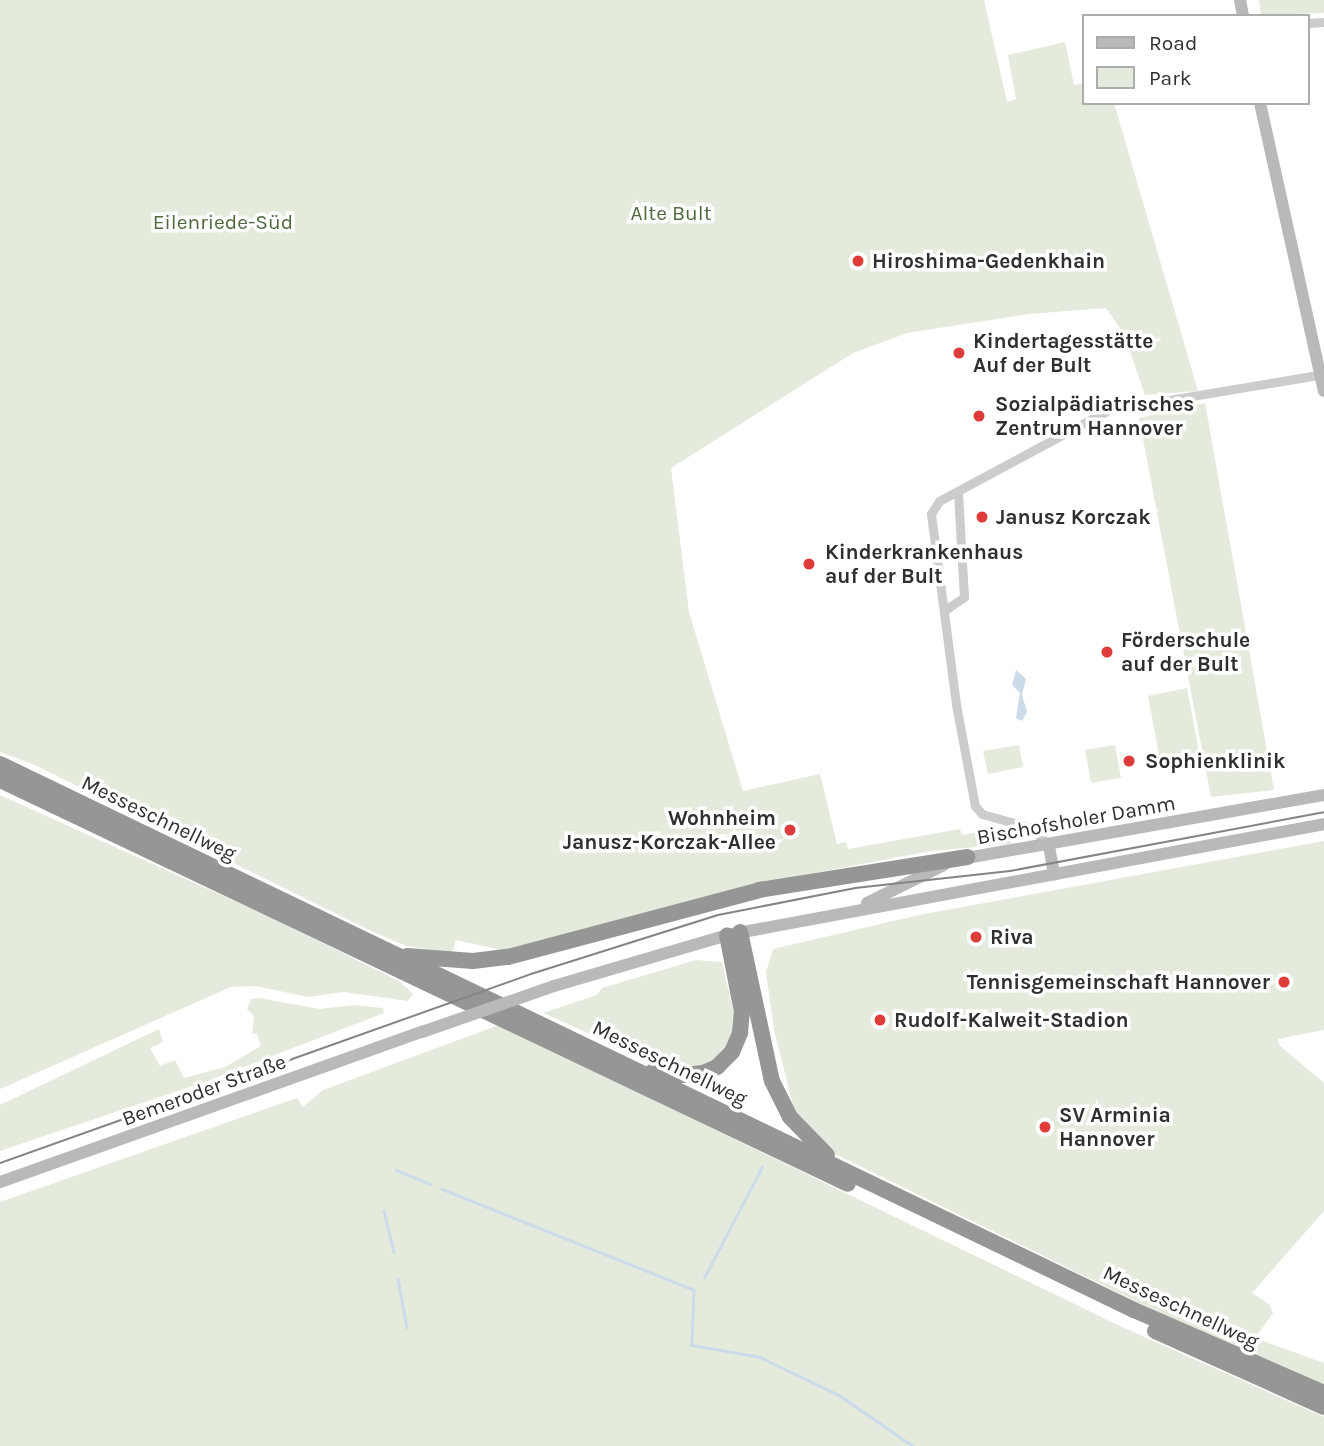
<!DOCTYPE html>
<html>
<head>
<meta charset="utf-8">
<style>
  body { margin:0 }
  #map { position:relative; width:1324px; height:1446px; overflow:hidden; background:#fff; font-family:Karla,sans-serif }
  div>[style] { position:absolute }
  .green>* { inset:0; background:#e4ebdd }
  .water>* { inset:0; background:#cbdbea }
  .stream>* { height:2.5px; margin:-1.25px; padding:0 1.25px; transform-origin:1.25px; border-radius:1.25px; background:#cbdbea }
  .street>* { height:9px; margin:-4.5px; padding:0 4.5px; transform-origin:4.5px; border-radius:4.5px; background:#ccc }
  .secondary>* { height:12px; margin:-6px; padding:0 6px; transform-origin:6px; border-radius:6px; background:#b9b9b9 }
  .highway>* { height:16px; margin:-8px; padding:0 8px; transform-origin:8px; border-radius:8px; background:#969696 }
  .tram>* { height:2px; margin:-1px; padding:0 1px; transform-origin:1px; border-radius:1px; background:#848484 }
  .secondary-bridge>* { height:12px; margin:-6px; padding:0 6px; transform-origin:6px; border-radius:6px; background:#b9b9b9 }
  .dots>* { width:19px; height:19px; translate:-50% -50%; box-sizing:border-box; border:4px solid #fff; border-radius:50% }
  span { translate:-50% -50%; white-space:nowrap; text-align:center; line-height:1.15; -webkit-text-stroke:7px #fff; paint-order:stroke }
  .park-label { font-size:21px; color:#4e693e }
  .poi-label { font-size:21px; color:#2f2f2f; font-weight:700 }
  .left { translate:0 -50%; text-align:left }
  .right { translate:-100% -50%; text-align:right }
  .street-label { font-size:21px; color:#2f2f2f }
  .legend { position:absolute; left:1082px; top:14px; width:228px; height:91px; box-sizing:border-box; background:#fff; border:2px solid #acacac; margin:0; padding:9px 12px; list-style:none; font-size:21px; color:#2f2f2f }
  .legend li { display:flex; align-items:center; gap:14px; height:35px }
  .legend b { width:35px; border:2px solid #acacac }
</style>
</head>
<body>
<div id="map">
  <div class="green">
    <div style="clip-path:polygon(0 0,984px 0,1007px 102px,1016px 99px,1008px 55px,1065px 42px,1074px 85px,1084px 83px,1084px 103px,1114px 103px,1198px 391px,1145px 395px,1124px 334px,1106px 308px,1029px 314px,907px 333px,853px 353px,671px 468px,689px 612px,743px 791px,820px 774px,837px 844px,846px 842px,848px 849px,960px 829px,962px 835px,984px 831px,1011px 840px,1011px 844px,931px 851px,755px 884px,506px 951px,456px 940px,452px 953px,406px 946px,373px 932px,35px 765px,0 752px)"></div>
    <div style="clip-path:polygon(1259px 0,1324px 0,1324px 13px,1261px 15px)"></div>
    <div style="clip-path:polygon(1205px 403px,1274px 790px,1211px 797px,1139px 418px)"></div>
    <div style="clip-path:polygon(1187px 688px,1199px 752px,1160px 760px,1148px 696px)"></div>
    <div style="clip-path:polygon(1019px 745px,1023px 767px,988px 774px,983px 751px)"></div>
    <div style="clip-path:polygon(1115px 745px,1121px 778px,1091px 783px,1085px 750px)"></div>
    <div style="clip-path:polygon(0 795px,270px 917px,399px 981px,413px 994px,408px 1001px,343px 992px,308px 997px,255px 986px,231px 987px,0 1089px)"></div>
    <div style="clip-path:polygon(1324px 841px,1324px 1030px,1278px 1039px,1279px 1045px,1324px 1083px,1324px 1211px,1252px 1293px,1269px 1304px,1273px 1313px,1255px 1338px,1324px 1363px,1324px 1386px,1221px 1343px,835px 1154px,794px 1109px,774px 1030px,766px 972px,773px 949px,919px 915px)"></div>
    <div style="clip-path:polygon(696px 960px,722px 962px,736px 1023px,735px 1036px,713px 1064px,673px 1071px,543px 1013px,597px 995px,602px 988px)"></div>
    <div style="clip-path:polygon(259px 998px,320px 1009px,354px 1005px,383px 1008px,384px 1013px,210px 1080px,0 1151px,0 1105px,159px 1029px,163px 1042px,150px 1048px,160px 1066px,175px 1060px,184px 1078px,225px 1067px,261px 1046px,257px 1034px,252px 1034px,254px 1016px,247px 1009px,251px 999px)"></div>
    <div style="clip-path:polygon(499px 1025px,1122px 1327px,1324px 1417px,1324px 1446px,0 1446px,0 1202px,297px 1098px,303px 1107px,323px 1090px)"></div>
  </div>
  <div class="water">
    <div style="clip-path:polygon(1016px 670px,1026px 679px,1022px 695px,1027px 712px,1022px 721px,1016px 718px,1020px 693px,1012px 685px)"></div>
  </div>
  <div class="stream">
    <div style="left:396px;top:1170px;width:37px;rotate:22deg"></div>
    <div style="left:442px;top:1189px;width:271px;rotate:21.8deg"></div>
    <div style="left:694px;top:1290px;width:55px;rotate:92.1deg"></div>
    <div style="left:692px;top:1345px;width:69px;rotate:10deg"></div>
    <div style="left:760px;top:1357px;width:88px;rotate:25.7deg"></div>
    <div style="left:839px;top:1395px;width:90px;rotate:34.6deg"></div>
    <div style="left:384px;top:1211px;width:42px;rotate:76.3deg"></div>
    <div style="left:704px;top:1278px;width:125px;rotate:-62.4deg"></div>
    <div style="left:398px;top:1279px;width:49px;rotate:79.4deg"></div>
  </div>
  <div class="street">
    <div style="left:1308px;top:23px;width:16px;rotate:-4deg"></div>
    <div style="left:945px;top:610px;width:23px;rotate:-34deg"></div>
    <div style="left:964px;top:597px;width:104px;rotate:-93.3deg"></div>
    <div style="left:1049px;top:846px;width:25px;rotate:-133deg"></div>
    <div style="left:1032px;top:828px;width:52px;rotate:-164.4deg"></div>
    <div style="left:982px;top:814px;width:11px;rotate:-131deg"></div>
    <div style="left:975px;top:806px;width:104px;rotate:-100.6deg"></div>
    <div style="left:956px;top:704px;width:192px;rotate:-97.5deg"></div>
    <div style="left:931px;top:514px;width:15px;rotate:-58deg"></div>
    <div style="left:939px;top:501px;width:193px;rotate:-28.2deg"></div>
    <div style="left:1109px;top:410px;width:218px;rotate:-9.5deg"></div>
  </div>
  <div class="secondary">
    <div style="left:1240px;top:0;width:16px;rotate:79deg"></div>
    <div style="left:1260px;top:103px;width:295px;rotate:77.5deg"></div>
    <div style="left:1049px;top:846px;width:29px;rotate:80deg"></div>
    <div style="left:961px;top:859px;width:369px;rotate:-10deg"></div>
    <div style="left:867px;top:903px;width:86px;rotate:-26.3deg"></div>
    <div style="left:554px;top:986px;width:180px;rotate:-16.4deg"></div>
    <div style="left:727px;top:935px;width:607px;rotate:-10.53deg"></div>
    <div style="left:0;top:1182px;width:448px;rotate:-19.6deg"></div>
  </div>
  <div class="highway">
    <div style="left:0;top:764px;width:1259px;rotate:25.71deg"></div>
    <div style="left:1134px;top:1310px;width:207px;rotate:23.6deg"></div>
    <div style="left:0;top:780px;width:939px;rotate:25.47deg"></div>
    <div style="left:740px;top:932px;width:152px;rotate:77.9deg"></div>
    <div style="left:772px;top:1081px;width:40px;rotate:63.4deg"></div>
    <div style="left:790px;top:1117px;width:53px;rotate:45.8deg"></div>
    <div style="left:407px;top:956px;width:66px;rotate:4.3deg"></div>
    <div style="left:473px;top:961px;width:35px;rotate:-7deg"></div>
    <div style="left:508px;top:957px;width:260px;rotate:-14.9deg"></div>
    <div style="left:759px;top:890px;width:211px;rotate:-9deg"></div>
    <div style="left:653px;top:1071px;width:21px;rotate:14deg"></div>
    <div style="left:673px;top:1076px;width:30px;rotate:-6deg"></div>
    <div style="left:703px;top:1073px;width:15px;rotate:-23deg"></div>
    <div style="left:717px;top:1067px;width:21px;rotate:-45deg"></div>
    <div style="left:732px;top:1052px;width:21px;rotate:-67deg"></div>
    <div style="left:740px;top:1033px;width:21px;rotate:-85deg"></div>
    <div style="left:742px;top:1012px;width:78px;rotate:-101deg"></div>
    <div style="left:1155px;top:1331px;width:185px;rotate:24.2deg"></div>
  </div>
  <div class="tram">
    <div style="left:0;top:1163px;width:564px;rotate:-19.59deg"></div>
    <div style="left:531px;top:974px;width:196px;rotate:-17.5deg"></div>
    <div style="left:718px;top:915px;width:140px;rotate:-11.1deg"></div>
    <div style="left:855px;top:888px;width:156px;rotate:-6.3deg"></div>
    <div style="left:1010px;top:871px;width:319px;rotate:-10.6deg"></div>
  </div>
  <div class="secondary-bridge">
    <div style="left:422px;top:1032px;width:140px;rotate:-19.2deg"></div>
  </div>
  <div class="dots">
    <div style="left:858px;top:261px;background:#dd3c3a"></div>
    <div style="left:959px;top:353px;background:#dd3c3a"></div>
    <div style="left:979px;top:416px;background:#dd3c3a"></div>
    <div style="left:982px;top:517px;background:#dd3c3a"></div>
    <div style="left:809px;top:564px;background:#dd3c3a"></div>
    <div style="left:1107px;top:652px;background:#dd3c3a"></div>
    <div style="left:1129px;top:761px;background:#dd3c3a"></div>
    <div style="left:790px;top:830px;background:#dd3c3a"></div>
    <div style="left:976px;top:937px;background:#dd3c3a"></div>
    <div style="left:1284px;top:982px;background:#dd3c3a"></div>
    <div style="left:880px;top:1020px;background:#dd3c3a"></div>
    <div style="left:1045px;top:1127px;background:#dd3c3a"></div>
  </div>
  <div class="park-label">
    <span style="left:671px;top:213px">Alte Bult</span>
    <span style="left:223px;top:222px">Eilenriede-Süd</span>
  </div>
  <div class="poi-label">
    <span class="left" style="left:872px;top:261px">Hiroshima-Gedenkhain</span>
    <span class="left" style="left:973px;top:353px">Kindertagesstätte<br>Auf der Bult</span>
    <span class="left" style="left:995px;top:416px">Sozialpädiatrisches<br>Zentrum Hannover</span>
    <span class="left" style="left:996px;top:517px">Janusz Korczak</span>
    <span class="left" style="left:825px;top:564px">Kinderkrankenhaus<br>auf der Bult</span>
    <span class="left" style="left:1121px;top:652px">Förderschule<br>auf der Bult</span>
    <span class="left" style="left:1145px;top:761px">Sophienklinik</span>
    <span class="right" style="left:776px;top:830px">Wohnheim<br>Janusz-Korczak-Allee</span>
    <span class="left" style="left:990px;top:937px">Riva</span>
    <span class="right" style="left:1270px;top:982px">Tennisgemeinschaft Hannover</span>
    <span class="left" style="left:894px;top:1020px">Rudolf-Kalweit-Stadion</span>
    <span class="left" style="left:1059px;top:1127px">SV Arminia<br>Hannover</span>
  </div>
  <div class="street-label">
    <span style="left:159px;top:818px;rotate:26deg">Messeschnellweg</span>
    <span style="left:1076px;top:820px;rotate:-10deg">Bischofsholer Damm</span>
    <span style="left:670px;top:1063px;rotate:26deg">Messeschnellweg</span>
    <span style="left:204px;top:1090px;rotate:-20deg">Bemeroder Straße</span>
    <span style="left:1181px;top:1307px;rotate:25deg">Messeschnellweg</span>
  </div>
  <ul class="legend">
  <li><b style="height:9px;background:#b9b9b9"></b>Road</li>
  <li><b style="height:19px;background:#e4ebdd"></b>Park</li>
  </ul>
</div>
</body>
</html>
